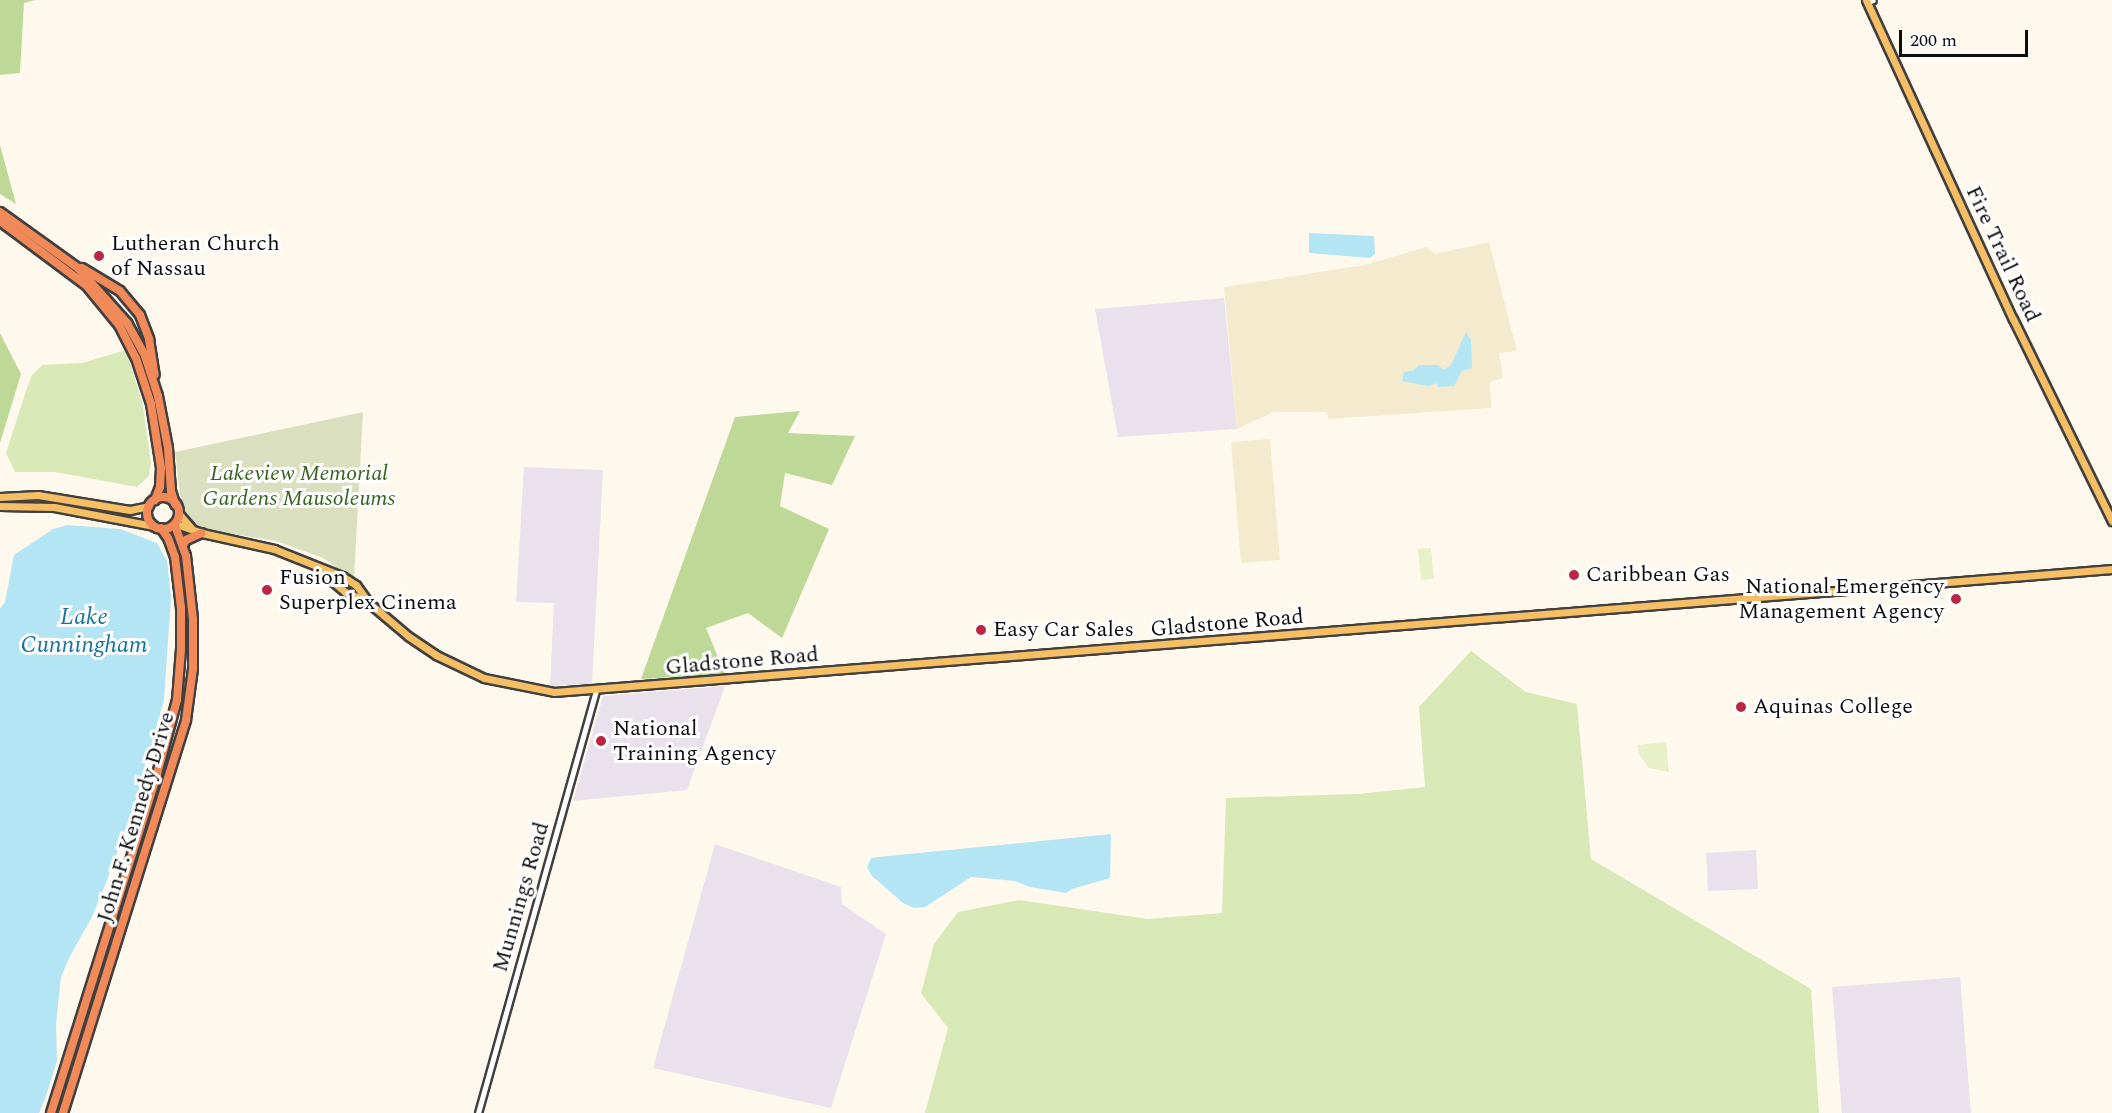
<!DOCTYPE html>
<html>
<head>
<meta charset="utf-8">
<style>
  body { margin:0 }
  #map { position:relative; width:2112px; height:1113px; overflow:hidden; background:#fff9ed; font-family:Spectral,serif }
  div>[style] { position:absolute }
  .industrial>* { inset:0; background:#e9e1ec }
  .farmland>* { inset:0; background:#f4ebce }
  .green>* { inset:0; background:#d8e8b7 }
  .forest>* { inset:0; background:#bed997 }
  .cemetery>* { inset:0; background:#dae0bf }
  .pitch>* { inset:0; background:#e8f0c9 }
  .water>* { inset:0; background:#b3e5f5 }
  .roads { filter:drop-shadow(2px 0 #404040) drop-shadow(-2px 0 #404040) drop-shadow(0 2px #404040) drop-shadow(0 -2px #404040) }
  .minor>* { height:5px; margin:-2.5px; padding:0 2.5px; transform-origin:2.5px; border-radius:2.5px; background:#fff }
  .major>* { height:7px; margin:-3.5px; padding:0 3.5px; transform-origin:3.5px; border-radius:3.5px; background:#f6bf65 }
  .highway>* { height:8px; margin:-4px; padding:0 4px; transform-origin:4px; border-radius:4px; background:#f28958 }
  .highway>.ring { margin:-4px; padding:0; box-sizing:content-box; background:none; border:8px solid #f28958; border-radius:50% }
  .dots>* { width:16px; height:16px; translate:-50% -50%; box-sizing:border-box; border:3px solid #fff; border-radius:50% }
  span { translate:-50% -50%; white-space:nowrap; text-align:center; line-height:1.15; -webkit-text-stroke:6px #fff; paint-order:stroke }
  .poi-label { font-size:22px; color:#0d0d0d }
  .left { translate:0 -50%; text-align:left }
  .right { translate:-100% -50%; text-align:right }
  .street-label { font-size:22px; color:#0d0d0d }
  .park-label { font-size:22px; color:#36631e; font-style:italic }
  .water-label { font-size:24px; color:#18759c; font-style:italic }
  .scale { position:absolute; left:1899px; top:30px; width:129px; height:27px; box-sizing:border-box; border:3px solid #0d0d0d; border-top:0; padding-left:8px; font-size:18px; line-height:21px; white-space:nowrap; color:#0d0d0d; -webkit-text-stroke:4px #fff; paint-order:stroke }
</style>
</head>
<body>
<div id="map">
  <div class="industrial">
    <div style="clip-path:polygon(1224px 298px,1237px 429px,1118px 437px,1095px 309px)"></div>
    <div style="clip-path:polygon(524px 467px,603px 470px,592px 684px,550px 686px,554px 603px,516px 602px)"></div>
    <div style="clip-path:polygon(725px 686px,687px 790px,573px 801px,603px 696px)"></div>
    <div style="clip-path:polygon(715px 844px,841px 887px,842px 904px,886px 934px,831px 1108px,653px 1068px)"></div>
    <div style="clip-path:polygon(1756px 850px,1758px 889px,1708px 891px,1706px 853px)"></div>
    <div style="clip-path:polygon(1960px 977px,1971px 1113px,1842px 1113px,1832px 987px)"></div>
  </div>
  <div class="farmland">
    <div style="clip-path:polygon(1489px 242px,1517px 351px,1499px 353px,1503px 378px,1490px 382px,1491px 408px,1329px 419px,1326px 412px,1274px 412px,1237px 429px,1224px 287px,1364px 265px,1427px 247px,1435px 254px)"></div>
    <div style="clip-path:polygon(1270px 439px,1280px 560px,1241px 563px,1231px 442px)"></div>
  </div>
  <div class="green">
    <div style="clip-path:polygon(126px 350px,143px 406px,151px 462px,149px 476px,137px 487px,55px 472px,15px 472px,6px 453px,26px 391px,32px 375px,42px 365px,82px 363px)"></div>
    <div style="clip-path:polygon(1471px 651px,1526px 692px,1577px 704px,1591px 859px,1811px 989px,1819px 1113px,925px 1113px,948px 1028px,921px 993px,934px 944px,958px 912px,1019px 900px,1148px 919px,1222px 913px,1226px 798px,1358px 794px,1425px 787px,1419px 707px)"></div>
  </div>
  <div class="forest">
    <div style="clip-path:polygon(0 0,35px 0,24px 3px,20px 73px,0 75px)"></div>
    <div style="clip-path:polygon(0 145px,16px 204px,0 194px)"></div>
    <div style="clip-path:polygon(0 333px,21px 374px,0 443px)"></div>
    <div style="clip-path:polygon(800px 411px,788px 433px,855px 436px,832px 485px,785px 473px,780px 506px,829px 529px,782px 638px,748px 613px,706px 628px,725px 674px,641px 679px,735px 417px)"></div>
  </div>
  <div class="cemetery">
    <div style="clip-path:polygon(363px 412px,354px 579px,323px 558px,276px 541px,192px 527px,183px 519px,175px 452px)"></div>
  </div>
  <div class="pitch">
    <div style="clip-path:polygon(1431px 548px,1434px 579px,1421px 580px,1418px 549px)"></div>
    <div style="clip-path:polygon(1666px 742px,1669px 772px,1649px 768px,1639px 755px,1637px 745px)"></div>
  </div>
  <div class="water">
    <div style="clip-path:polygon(1309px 233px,1374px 236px,1375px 254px,1370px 258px,1309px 253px)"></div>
    <div style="clip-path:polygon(1466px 332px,1471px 340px,1472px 368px,1462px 371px,1454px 386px,1438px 387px,1437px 383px,1429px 386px,1402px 381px,1404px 372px,1414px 370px,1419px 365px,1438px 365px,1444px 370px,1451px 365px)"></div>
    <div style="clip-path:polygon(67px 525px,120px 529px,157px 543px,167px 561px,171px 598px,164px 700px,135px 803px,106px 883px,91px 919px,70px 956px,61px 977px,56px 1024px,57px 1061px,45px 1099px,39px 1113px,0 1113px,0 609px,5px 602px,14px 555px,53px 529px)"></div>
    <div style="clip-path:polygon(1111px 834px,1110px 878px,1072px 889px,1066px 893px,1030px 887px,1015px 881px,971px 877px,925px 907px,914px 908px,903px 903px,872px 876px,867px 867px,871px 858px,878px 857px)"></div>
  </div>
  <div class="roads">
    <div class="minor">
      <div style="left:1868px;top:2px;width:5px;rotate:-22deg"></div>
      <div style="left:478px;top:1113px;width:438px;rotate:-74.4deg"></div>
    </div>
    <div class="major">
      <div style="left:1866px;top:0;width:351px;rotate:65.3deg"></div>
      <div style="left:2013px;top:319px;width:225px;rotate:63.9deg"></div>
      <div style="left:0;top:497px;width:38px;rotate:-3deg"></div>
      <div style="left:38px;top:495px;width:93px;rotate:9.3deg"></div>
      <div style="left:130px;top:510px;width:19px;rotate:-12deg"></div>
      <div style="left:0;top:506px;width:54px;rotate:1.1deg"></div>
      <div style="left:54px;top:507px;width:102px;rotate:10.8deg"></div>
      <div style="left:179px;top:514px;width:18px;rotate:49deg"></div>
      <div style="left:176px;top:524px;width:28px;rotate:19deg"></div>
      <div style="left:202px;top:533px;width:74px;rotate:12.5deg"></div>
      <div style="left:274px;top:549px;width:73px;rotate:21.7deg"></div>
      <div style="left:342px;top:576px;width:17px;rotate:33deg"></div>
      <div style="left:356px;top:585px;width:22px;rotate:54deg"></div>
      <div style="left:369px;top:603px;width:51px;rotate:40.2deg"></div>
      <div style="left:408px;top:636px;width:34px;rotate:34deg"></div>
      <div style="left:436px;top:655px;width:53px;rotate:25.6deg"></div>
      <div style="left:484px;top:678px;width:71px;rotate:11.3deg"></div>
      <div style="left:554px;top:692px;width:1563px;rotate:-4.51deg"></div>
      <div style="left:319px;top:570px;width:34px;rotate:40deg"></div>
      <div style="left:345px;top:592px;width:23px;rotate:23deg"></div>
    </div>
    <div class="highway">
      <div style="left:0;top:212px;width:96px;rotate:35.7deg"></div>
      <div style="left:78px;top:268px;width:74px;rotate:48.3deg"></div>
      <div style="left:127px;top:323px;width:38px;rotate:61deg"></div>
      <div style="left:145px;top:356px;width:42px;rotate:72deg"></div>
      <div style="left:158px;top:396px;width:53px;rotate:79.1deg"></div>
      <div style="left:168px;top:448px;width:43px;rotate:86deg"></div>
      <div style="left:171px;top:491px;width:14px;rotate:73deg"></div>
      <div style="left:0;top:221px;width:107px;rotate:36.7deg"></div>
      <div style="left:86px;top:285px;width:52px;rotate:50.5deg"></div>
      <div style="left:119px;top:325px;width:37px;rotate:63deg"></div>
      <div style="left:136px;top:358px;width:48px;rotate:71.9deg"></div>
      <div style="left:151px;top:404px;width:65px;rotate:81.1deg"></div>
      <div style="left:161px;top:468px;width:19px;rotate:93deg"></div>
      <div style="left:160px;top:487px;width:14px;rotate:111deg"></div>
      <div style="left:82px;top:268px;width:44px;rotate:31.2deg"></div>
      <div style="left:120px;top:291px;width:31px;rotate:50deg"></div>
      <div style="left:140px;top:315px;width:26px;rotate:69deg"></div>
      <div style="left:149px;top:339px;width:36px;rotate:81deg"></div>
      <div class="ring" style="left:147px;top:497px;width:24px;height:24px"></div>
      <div style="left:183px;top:545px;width:6px;rotate:-59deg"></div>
      <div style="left:186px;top:540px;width:17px;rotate:-24deg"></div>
      <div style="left:51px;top:1113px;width:355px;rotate:-72.6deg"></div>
      <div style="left:157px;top:774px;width:77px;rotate:-74.9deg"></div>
      <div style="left:177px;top:700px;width:51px;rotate:-85.5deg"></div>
      <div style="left:181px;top:649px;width:41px;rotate:-90deg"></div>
      <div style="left:181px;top:608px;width:51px;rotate:-96.7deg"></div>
      <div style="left:175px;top:557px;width:20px;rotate:-110deg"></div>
      <div style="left:168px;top:538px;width:12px;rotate:-125deg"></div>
      <div style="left:63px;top:1113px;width:412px;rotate:-72.6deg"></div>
      <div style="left:186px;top:720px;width:51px;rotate:-82.2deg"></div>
      <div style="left:193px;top:669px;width:50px;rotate:-90deg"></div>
      <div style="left:193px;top:619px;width:63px;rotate:-96.3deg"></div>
      <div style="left:186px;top:556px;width:33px;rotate:-110deg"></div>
    </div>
  </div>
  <div class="dots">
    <div style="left:99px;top:256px;background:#bb2743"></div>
    <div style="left:1574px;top:575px;background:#bb2743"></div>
    <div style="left:267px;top:590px;background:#bb2743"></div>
    <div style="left:1956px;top:599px;background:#bb2743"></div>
    <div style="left:981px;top:630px;background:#bb2743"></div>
    <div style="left:1741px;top:707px;background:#bb2743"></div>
    <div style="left:601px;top:741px;background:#bb2743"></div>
  </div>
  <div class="poi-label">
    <span class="left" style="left:111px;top:256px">Lutheran Church<br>of Nassau</span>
    <span class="left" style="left:1586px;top:575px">Caribbean Gas</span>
    <span class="left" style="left:279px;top:590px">Fusion<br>Superplex Cinema</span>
    <span class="right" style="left:1944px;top:599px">National Emergency<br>Management Agency</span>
    <span class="left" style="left:993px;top:630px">Easy Car Sales</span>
    <span class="left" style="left:1753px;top:707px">Aquinas College</span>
    <span class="left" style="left:613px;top:741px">National<br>Training Agency</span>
  </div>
  <div class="street-label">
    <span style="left:2003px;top:254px;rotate:65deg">Fire Trail Road</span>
    <span style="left:1227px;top:623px;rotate:-5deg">Gladstone Road</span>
    <span style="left:742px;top:661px;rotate:-5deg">Gladstone Road</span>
    <span style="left:136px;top:817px;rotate:-73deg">John F. Kennedy Drive</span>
    <span style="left:521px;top:897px;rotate:-74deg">Munnings Road</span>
  </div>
  <div class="park-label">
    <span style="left:299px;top:486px">Lakeview Memorial<br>Gardens Mausoleums</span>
  </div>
  <div class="water-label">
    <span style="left:84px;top:632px">Lake<br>Cunningham</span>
  </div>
  <div class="scale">200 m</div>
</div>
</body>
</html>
